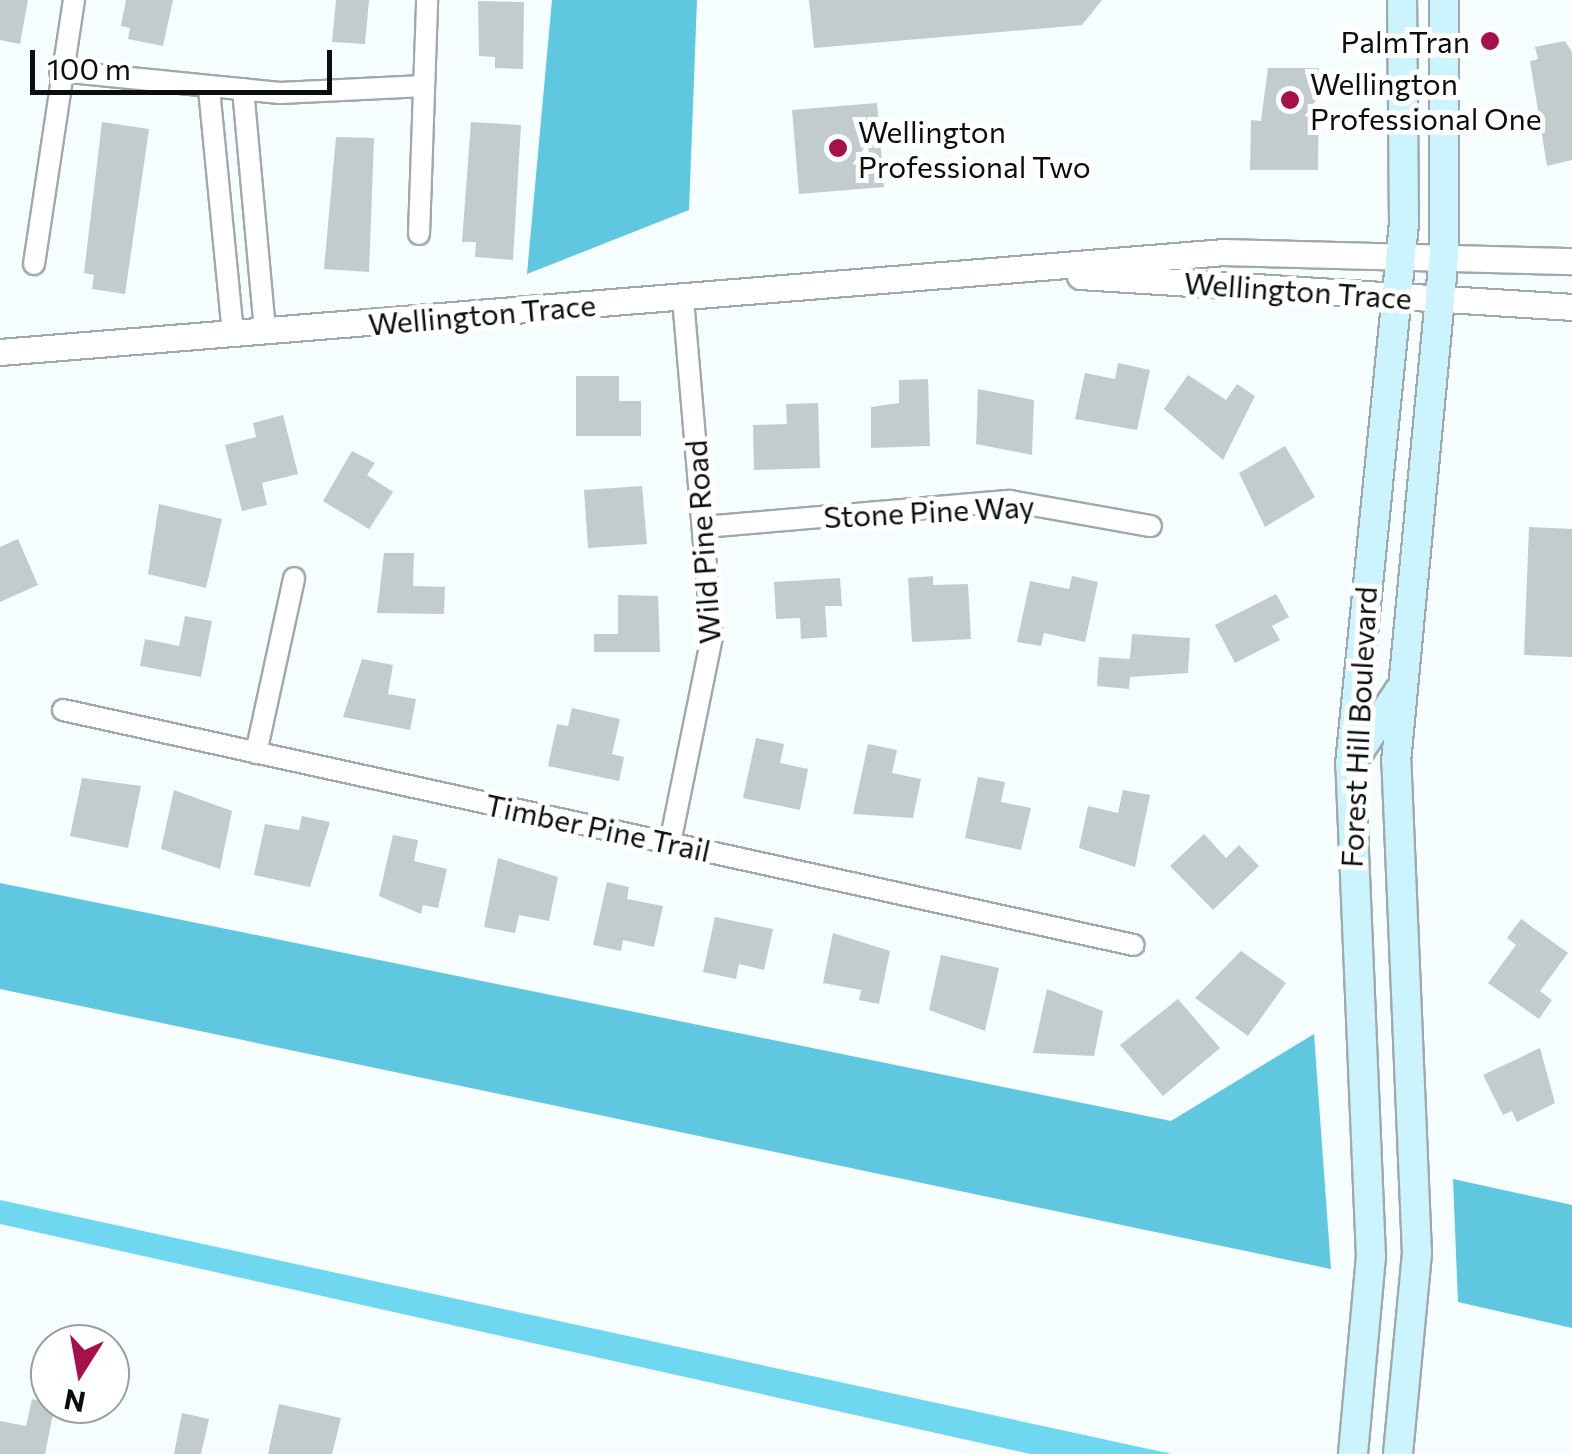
<!DOCTYPE html>
<html>
<head>
<meta charset="utf-8">
<style>
  body { margin:0 }
  #map { position:relative; width:1572px; height:1454px; overflow:hidden; background:#f5fdff; font-family:Commissioner,sans-serif }
  div>[style] { position:absolute }
  .forest>* { inset:0; background:#5fc7e0 }
  .water>* { inset:0; background:#70d7f1 }
  .building>* { inset:0; background:#c2cbcd }
  .roads { filter:drop-shadow(2px 0 #a0a9ab) drop-shadow(-2px 0 #a0a9ab) drop-shadow(0 2px #a0a9ab) drop-shadow(0 -2px #a0a9ab) }
  .minor>* { height:20px; margin:-10px; padding:0 10px; transform-origin:10px; border-radius:10px; background:#fff }
  .tertiary>* { height:25px; margin:-12.5px; padding:0 12.5px; transform-origin:12.5px; border-radius:12.5px; background:#fff }
  .secondary>* { height:28px; margin:-14px; padding:0 14px; transform-origin:14px; border-radius:14px; background:#ccf4fe }
  .dots>* { width:28px; height:28px; translate:-50% -50%; box-sizing:border-box; border:5px solid #fff; border-radius:50% }
  span { translate:-50% -50%; white-space:nowrap; text-align:center; line-height:1.15; -webkit-text-stroke:10px #fff; paint-order:stroke }
  .poi-label { font-size:30px; color:#0b0e0f }
  .right { translate:-100% -50%; text-align:right }
  .left { translate:0 -50%; text-align:left }
  .street-label { font-size:30px; color:#0b0e0f }
  .north { position:absolute; left:30px; top:1324px; width:100px; height:100px; box-sizing:border-box; background:#fff; border:2px solid #9d9f9f; border-radius:50%; rotate:191deg; font-size:28px; font-weight:700; line-height:40px; text-align:center; color:#0b0e0f }
  .north::after { content:''; display:block; margin:auto; width:35px; height:45px; background:#a6114b; clip-path:polygon(50% 0,100% 100%,50% 72%,0 100%) }
  .scale { position:absolute; left:30px; top:50px; width:302px; height:45px; box-sizing:border-box; border:5px solid #0b0e0f; border-top:0; padding-left:12px; font-size:30px; line-height:35px; white-space:nowrap; color:#0b0e0f; -webkit-text-stroke:8px #fff; paint-order:stroke }
</style>
</head>
<body>
<div id="map">
  <div class="forest">
    <div style="clip-path:polygon(552px 0,697px 0,689px 210px,527px 274px)"></div>
    <div style="clip-path:polygon(0 883px,1171px 1121px,1314px 1034px,1331px 1269px,0 989px)"></div>
    <div style="clip-path:polygon(1453px 1179px,1572px 1205px,1572px 1328px,1458px 1302px)"></div>
  </div>
  <div class="water">
    <div style="clip-path:polygon(0 1200px,1172px 1454px,1030px 1454px,0 1224px)"></div>
  </div>
  <div class="building">
    <div style="clip-path:polygon(0 0,28px 0,20px 44px,0 40px)"></div>
    <div style="clip-path:polygon(126px 0,173px 0,163px 46px,128px 39px,130px 28px,121px 26px)"></div>
    <div style="clip-path:polygon(336px 0,369px 0,365px 44px,332px 42px)"></div>
    <div style="clip-path:polygon(809px 0,1102px 0,1082px 25px,814px 48px)"></div>
    <div style="clip-path:polygon(478px 1px,524px 2px,523px 69px,495px 68px,495px 57px,479px 56px)"></div>
    <div style="clip-path:polygon(1565px 41px,1572px 52px,1572px 160px,1547px 166px,1530px 61px,1538px 59px,1535px 47px)"></div>
    <div style="clip-path:polygon(1268px 68px,1319px 68px,1318px 170px,1250px 170px,1251px 120px,1261px 121px)"></div>
    <div style="clip-path:polygon(877px 103px,884px 187px,799px 194px,792px 110px)"></div>
    <div style="clip-path:polygon(102px 122px,149px 129px,125px 294px,92px 289px,94px 275px,84px 273px)"></div>
    <div style="clip-path:polygon(471px 122px,521px 125px,513px 260px,475px 257px,476px 242px,462px 242px)"></div>
    <div style="clip-path:polygon(336px 137px,374px 138px,369px 272px,324px 269px)"></div>
    <div style="clip-path:polygon(1118px 363px,1150px 370px,1137px 430px,1075px 419px,1085px 373px,1115px 379px)"></div>
    <div style="clip-path:polygon(1188px 375px,1226px 400px,1237px 384px,1255px 396px,1223px 460px,1164px 409px)"></div>
    <div style="clip-path:polygon(576px 376px,619px 376px,619px 401px,641px 401px,641px 436px,576px 436px)"></div>
    <div style="clip-path:polygon(928px 379px,930px 446px,871px 448px,871px 407px,899px 403px,899px 380px)"></div>
    <div style="clip-path:polygon(978px 389px,1034px 400px,1032px 455px,976px 444px)"></div>
    <div style="clip-path:polygon(818px 403px,820px 468px,754px 470px,753px 425px,787px 424px,786px 404px)"></div>
    <div style="clip-path:polygon(283px 415px,298px 474px,262px 483px,267px 505px,242px 511px,225px 445px,256px 437px,253px 423px)"></div>
    <div style="clip-path:polygon(1285px 446px,1315px 497px,1265px 527px,1239px 473px)"></div>
    <div style="clip-path:polygon(352px 451px,375px 463px,367px 475px,393px 492px,369px 529px,323px 501px)"></div>
    <div style="clip-path:polygon(642px 486px,647px 544px,588px 548px,584px 490px)"></div>
    <div style="clip-path:polygon(159px 504px,222px 519px,206px 588px,148px 574px)"></div>
    <div style="clip-path:polygon(1529px 527px,1572px 529px,1572px 657px,1524px 655px)"></div>
    <div style="clip-path:polygon(18px 539px,38px 585px,0 602px,0 547px)"></div>
    <div style="clip-path:polygon(384px 553px,414px 553px,413px 586px,445px 587px,444px 614px,377px 613px)"></div>
    <div style="clip-path:polygon(933px 576px,933px 585px,968px 584px,971px 639px,912px 642px,908px 578px)"></div>
    <div style="clip-path:polygon(1072px 576px,1098px 582px,1085px 642px,1044px 633px,1041px 646px,1017px 642px,1030px 581px,1069px 589px)"></div>
    <div style="clip-path:polygon(840px 578px,842px 606px,825px 606px,827px 637px,801px 639px,800px 618px,776px 619px,774px 582px)"></div>
    <div style="clip-path:polygon(1276px 594px,1289px 617px,1272px 626px,1280px 640px,1235px 663px,1215px 625px)"></div>
    <div style="clip-path:polygon(618px 595px,658px 596px,660px 652px,594px 652px,594px 634px,618px 634px)"></div>
    <div style="clip-path:polygon(185px 616px,212px 621px,201px 677px,140px 666px,145px 639px,179px 646px)"></div>
    <div style="clip-path:polygon(1132px 634px,1190px 638px,1188px 673px,1130px 677px,1129px 689px,1097px 686px,1099px 657px,1130px 659px)"></div>
    <div style="clip-path:polygon(362px 659px,393px 665px,388px 694px,416px 699px,410px 730px,343px 717px)"></div>
    <div style="clip-path:polygon(572px 708px,620px 719px,612px 754px,624px 757px,619px 781px,548px 766px,557px 724px,568px 726px)"></div>
    <div style="clip-path:polygon(756px 738px,784px 744px,780px 763px,808px 769px,800px 810px,743px 798px)"></div>
    <div style="clip-path:polygon(868px 744px,897px 750px,892px 773px,921px 779px,913px 818px,853px 814px)"></div>
    <div style="clip-path:polygon(978px 777px,1005px 782px,1001px 802px,1031px 808px,1021px 850px,965px 838px)"></div>
    <div style="clip-path:polygon(82px 778px,141px 786px,128px 848px,70px 836px)"></div>
    <div style="clip-path:polygon(174px 790px,232px 811px,220px 869px,161px 849px)"></div>
    <div style="clip-path:polygon(1123px 790px,1150px 795px,1135px 867px,1079px 848px,1088px 806px,1118px 813px)"></div>
    <div style="clip-path:polygon(302px 816px,330px 822px,310px 887px,254px 875px,265px 824px,299px 830px)"></div>
    <div style="clip-path:polygon(1204px 834px,1226px 858px,1239px 845px,1259px 866px,1213px 910px,1170px 866px)"></div>
    <div style="clip-path:polygon(393px 835px,418px 840px,414px 861px,447px 869px,438px 908px,423px 905px,421px 914px,379px 896px)"></div>
    <div style="clip-path:polygon(498px 858px,558px 877px,549px 921px,519px 915px,515px 933px,484px 927px)"></div>
    <div style="clip-path:polygon(607px 882px,629px 887px,627px 899px,663px 906px,654px 947px,623px 940px,621px 951px,593px 945px)"></div>
    <div style="clip-path:polygon(715px 917px,773px 929px,764px 970px,739px 964px,736px 979px,703px 972px)"></div>
    <div style="clip-path:polygon(1521px 919px,1568px 953px,1540px 991px,1552px 1000px,1539px 1019px,1488px 983px,1516px 945px,1507px 938px)"></div>
    <div style="clip-path:polygon(833px 933px,890px 951px,879px 1004px,859px 1000px,861px 990px,823px 983px)"></div>
    <div style="clip-path:polygon(1241px 951px,1286px 983px,1248px 1036px,1195px 998px)"></div>
    <div style="clip-path:polygon(941px 955px,999px 968px,985px 1031px,929px 1010px)"></div>
    <div style="clip-path:polygon(1047px 989px,1103px 1011px,1094px 1056px,1033px 1053px)"></div>
    <div style="clip-path:polygon(1178px 999px,1220px 1048px,1163px 1096px,1120px 1045px)"></div>
    <div style="clip-path:polygon(1540px 1048px,1555px 1103px,1517px 1122px,1512px 1111px,1503px 1115px,1483px 1075px)"></div>
    <div style="clip-path:polygon(32px 1399px,55px 1404px,45px 1454px,0 1454px,0 1421px,26px 1426px)"></div>
    <div style="clip-path:polygon(279px 1404px,341px 1418px,332px 1454px,268px 1454px)"></div>
    <div style="clip-path:polygon(182px 1413px,209px 1419px,201px 1454px,174px 1454px)"></div>
  </div>
  <div class="roads">
    <div class="minor">
      <div style="left:60px;top:71px;width:221px;rotate:5.7deg"></div>
      <div style="left:280px;top:93px;width:144px;rotate:-2.8deg"></div>
      <div style="left:209px;top:89px;width:247px;rotate:84.4deg"></div>
      <div style="left:243px;top:89px;width:244px;rotate:84.8deg"></div>
      <div style="left:419px;top:234px;width:234px;rotate:-88deg"></div>
      <div style="left:34px;top:264px;width:267px;rotate:-81.4deg"></div>
      <div style="left:704px;top:527px;width:307px;rotate:-4.9deg"></div>
      <div style="left:1010px;top:501px;width:143px;rotate:10.1deg"></div>
      <div style="left:63px;top:710px;width:1096px;rotate:12.38deg"></div>
      <div style="left:256px;top:753px;width:179px;rotate:-77.7deg"></div>
      <div style="left:670px;top:843px;width:210px;rotate:-78.5deg"></div>
      <div style="left:712px;top:637px;width:341px;rotate:-94.9deg"></div>
    </div>
    <div class="tertiary">
      <div style="left:1080px;top:276px;width:493px;rotate:3.6deg"></div>
      <div style="left:0;top:352px;width:1229px;rotate:-4.67deg"></div>
      <div style="left:1225px;top:252px;width:347px;rotate:1.5deg"></div>
    </div>
    <div class="secondary">
      <div style="left:1351px;top:764px;width:87px;rotate:-56.7deg"></div>
      <div style="left:1353px;top:1454px;width:198px;rotate:-84.8deg"></div>
      <div style="left:1371px;top:1257px;width:492px;rotate:-92.4deg"></div>
      <div style="left:1350px;top:765px;width:545px;rotate:-84.31deg"></div>
      <div style="left:1404px;top:223px;width:223px;rotate:-90.5deg"></div>
      <div style="left:1398px;top:1454px;width:201px;rotate:-84.6deg"></div>
      <div style="left:1417px;top:1254px;width:492px;rotate:-92.4deg"></div>
      <div style="left:1396px;top:762px;width:509px;rotate:-84.59deg"></div>
      <div style="left:1444px;top:255px;width:255px;rotate:-90deg"></div>
    </div>
  </div>
  <div class="dots">
    <div style="left:1490px;top:41px;background:#a6114b"></div>
    <div style="left:1290px;top:100px;background:#a6114b"></div>
    <div style="left:838px;top:148px;background:#a6114b"></div>
  </div>
  <div class="poi-label">
    <span class="right" style="left:1470px;top:41px">PalmTran</span>
    <span class="left" style="left:1310px;top:100px">Wellington<br>Professional One</span>
    <span class="left" style="left:858px;top:148px">Wellington<br>Professional Two</span>
  </div>
  <div class="street-label">
    <span style="left:1298px;top:290px;rotate:4deg">Wellington Trace</span>
    <span style="left:482px;top:314px;rotate:-5deg">Wellington Trace</span>
    <span style="left:929px;top:511px;rotate:-3deg">Stone Pine Way</span>
    <span style="left:702px;top:542px;rotate:-94deg">Wild Pine Road</span>
    <span style="left:1358px;top:727px;rotate:-87deg">Forest Hill Boulevard</span>
    <span style="left:598px;top:827px;rotate:12deg">Timber Pine Trail</span>
  </div>
  <div class="north">N</div>
  <div class="scale">100 m</div>
</div>
</body>
</html>
